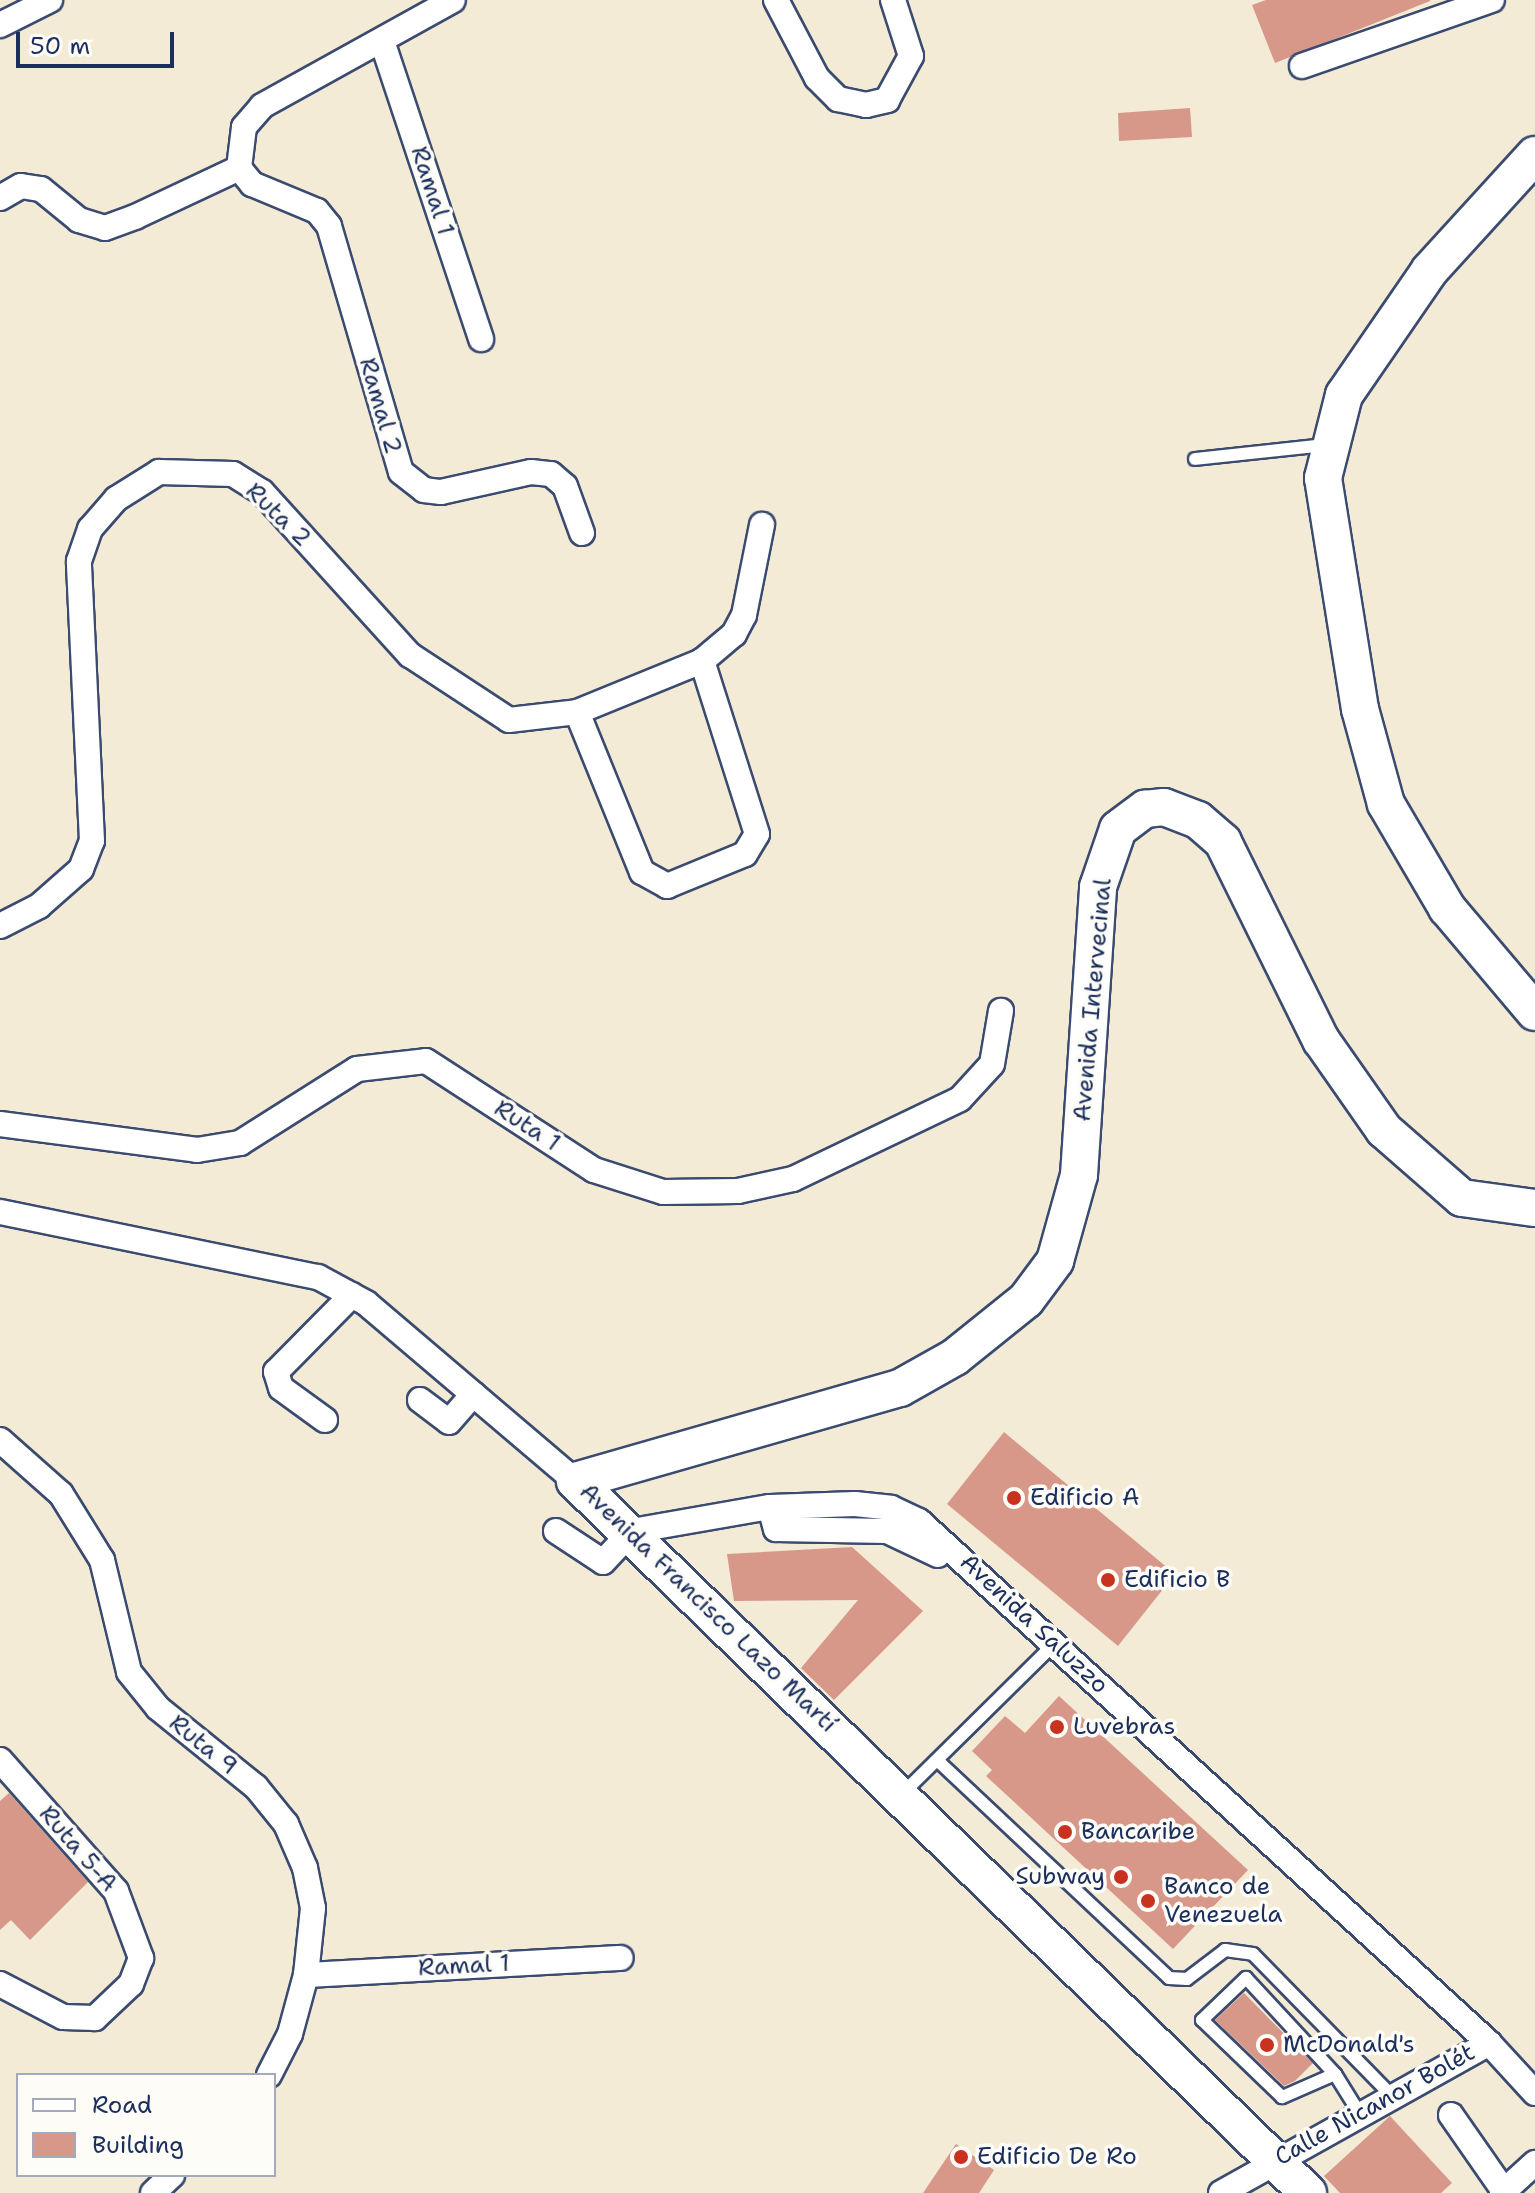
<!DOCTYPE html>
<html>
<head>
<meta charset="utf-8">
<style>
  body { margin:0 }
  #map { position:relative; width:1535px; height:2193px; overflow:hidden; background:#f3ebd5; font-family:"Shantell Sans",sans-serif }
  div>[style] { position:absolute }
  .building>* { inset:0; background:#d7988a }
  .roads { filter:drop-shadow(2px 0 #3b4b70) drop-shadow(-2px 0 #3b4b70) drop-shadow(0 2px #3b4b70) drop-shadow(0 -2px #3b4b70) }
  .service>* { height:12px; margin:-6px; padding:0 6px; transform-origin:6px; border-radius:6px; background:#fff }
  .minor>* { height:24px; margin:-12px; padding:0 12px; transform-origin:12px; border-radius:12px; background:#fff }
  .secondary>* { height:36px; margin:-18px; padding:0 18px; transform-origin:18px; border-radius:18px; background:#fff }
  .dots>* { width:22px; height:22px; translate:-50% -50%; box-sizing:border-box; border:4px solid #fdfcf7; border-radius:50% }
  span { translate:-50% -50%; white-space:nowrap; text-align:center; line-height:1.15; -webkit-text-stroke:7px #fdfcf7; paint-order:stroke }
  .street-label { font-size:24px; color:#1b2f5e }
  .poi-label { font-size:24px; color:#1b2f5e }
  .left { translate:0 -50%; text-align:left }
  .right { translate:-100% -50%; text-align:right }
  .legend { position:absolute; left:16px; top:2073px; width:260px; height:104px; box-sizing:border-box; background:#fdfcf7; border:2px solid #a3aaba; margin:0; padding:10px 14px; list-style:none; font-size:24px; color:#1b2f5e }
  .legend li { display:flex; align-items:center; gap:16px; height:40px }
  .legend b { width:40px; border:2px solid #a3aaba }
  .scale { position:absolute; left:16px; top:32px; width:158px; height:36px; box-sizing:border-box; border:4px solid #1b2f5e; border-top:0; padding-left:10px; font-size:24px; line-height:28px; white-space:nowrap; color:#1b2f5e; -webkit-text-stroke:6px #fdfcf7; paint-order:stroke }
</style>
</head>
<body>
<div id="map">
  <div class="building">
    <div style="clip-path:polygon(1266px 0,1430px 0,1430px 1px,1275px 63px,1252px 5px)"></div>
    <div style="clip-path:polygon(1190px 108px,1192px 137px,1119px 141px,1118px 113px)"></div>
    <div style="clip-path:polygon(1004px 1432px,1175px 1574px,1118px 1646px,947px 1504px)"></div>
    <div style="clip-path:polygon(852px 1547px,923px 1611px,834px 1700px,801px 1668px,858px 1600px,734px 1601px,727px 1554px)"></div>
    <div style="clip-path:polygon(1059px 1696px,1248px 1870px,1173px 1949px,986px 1776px,992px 1770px,972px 1751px,1005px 1716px,1025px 1733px)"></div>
    <div style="clip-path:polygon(9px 1793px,88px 1882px,30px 1940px,11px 1920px,0 1930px,0 1801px)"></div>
    <div style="clip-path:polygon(1244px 1993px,1313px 2063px,1295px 2081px,1284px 2086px,1215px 2020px)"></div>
    <div style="clip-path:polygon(1390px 2116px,1452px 2183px,1441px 2193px,1340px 2193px,1324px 2176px)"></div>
    <div style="clip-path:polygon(956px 2144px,994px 2170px,979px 2193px,923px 2193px)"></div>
  </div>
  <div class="roads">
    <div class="service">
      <div style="left:1195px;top:459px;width:132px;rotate:-6.1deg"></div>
      <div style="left:937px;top:1760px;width:318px;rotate:43.2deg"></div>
      <div style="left:1169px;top:1978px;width:18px;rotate:3deg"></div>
      <div style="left:1187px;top:1979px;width:48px;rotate:-37.3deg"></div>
      <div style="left:1225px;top:1950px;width:28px;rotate:8deg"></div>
      <div style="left:1253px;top:1954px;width:196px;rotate:45.6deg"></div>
      <div style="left:901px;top:1795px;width:216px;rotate:-44.6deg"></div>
      <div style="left:1246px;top:1978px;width:131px;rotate:47.2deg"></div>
      <div style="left:1335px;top:2074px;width:58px;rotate:156.5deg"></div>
      <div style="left:1282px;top:2097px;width:111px;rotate:-136.1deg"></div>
      <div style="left:1202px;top:2020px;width:61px;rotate:-43.7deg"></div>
      <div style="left:1335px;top:2074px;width:44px;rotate:58.1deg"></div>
    </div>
    <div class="minor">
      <div style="left:776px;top:0;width:88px;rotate:62.3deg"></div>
      <div style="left:817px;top:78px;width:30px;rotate:45deg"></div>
      <div style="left:838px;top:99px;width:29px;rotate:12deg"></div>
      <div style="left:866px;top:105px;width:22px;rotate:-13deg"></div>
      <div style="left:887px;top:100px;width:50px;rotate:-61.4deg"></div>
      <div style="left:911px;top:56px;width:59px;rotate:-107.8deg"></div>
      <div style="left:0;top:25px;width:56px;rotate:-26.6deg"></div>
      <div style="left:383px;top:44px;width:311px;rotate:71.6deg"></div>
      <div style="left:1302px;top:66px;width:201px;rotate:-19.2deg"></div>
      <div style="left:239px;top:168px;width:21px;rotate:51deg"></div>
      <div style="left:252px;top:184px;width:70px;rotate:22.6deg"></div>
      <div style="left:317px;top:211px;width:19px;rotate:51deg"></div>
      <div style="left:329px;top:226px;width:256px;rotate:73.7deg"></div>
      <div style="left:401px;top:472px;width:29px;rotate:38deg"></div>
      <div style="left:424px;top:490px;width:17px;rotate:7deg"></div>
      <div style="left:441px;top:492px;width:92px;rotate:-12.5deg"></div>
      <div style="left:531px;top:472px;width:20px;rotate:6deg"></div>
      <div style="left:551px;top:474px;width:18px;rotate:41deg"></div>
      <div style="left:565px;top:486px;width:50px;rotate:70.1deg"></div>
      <div style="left:0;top:198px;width:24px;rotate:-30deg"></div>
      <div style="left:21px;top:186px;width:20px;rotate:9deg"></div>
      <div style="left:41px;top:189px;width:49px;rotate:39.2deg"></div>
      <div style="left:79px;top:220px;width:27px;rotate:17deg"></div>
      <div style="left:105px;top:228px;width:32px;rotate:-20deg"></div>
      <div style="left:135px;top:217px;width:115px;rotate:-25.2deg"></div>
      <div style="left:239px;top:168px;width:41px;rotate:-83deg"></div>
      <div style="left:244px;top:127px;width:28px;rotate:-49deg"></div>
      <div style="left:262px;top:106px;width:218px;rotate:-29deg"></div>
      <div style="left:577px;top:712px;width:173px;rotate:67.9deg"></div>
      <div style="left:642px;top:872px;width:29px;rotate:29deg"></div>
      <div style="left:667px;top:886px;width:84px;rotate:-22.3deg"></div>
      <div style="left:745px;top:854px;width:23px;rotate:-59deg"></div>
      <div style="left:757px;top:834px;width:182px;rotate:-107.6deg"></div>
      <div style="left:0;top:926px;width:44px;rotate:-27.1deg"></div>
      <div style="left:39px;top:906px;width:56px;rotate:-41.4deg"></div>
      <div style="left:81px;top:869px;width:30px;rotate:-69deg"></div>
      <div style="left:92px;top:841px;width:280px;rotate:-92.7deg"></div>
      <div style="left:79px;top:561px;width:34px;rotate:-71deg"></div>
      <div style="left:90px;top:529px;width:40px;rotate:-49deg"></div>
      <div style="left:116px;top:499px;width:51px;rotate:-32.1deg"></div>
      <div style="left:159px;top:472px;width:74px;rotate:1.5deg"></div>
      <div style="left:233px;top:474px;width:34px;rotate:32deg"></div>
      <div style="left:262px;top:492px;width:220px;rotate:47.8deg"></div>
      <div style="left:410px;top:655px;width:118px;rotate:33.3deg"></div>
      <div style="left:509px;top:720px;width:68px;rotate:-6.7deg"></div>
      <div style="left:577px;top:712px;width:135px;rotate:-22.2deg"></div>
      <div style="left:702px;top:661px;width:42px;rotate:-40.2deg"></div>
      <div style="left:734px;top:634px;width:21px;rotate:-62deg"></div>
      <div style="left:744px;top:615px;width:92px;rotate:-78.7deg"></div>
      <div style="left:0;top:1124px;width:199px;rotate:7.5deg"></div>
      <div style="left:197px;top:1150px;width:44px;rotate:-9.2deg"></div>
      <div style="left:240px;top:1143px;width:138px;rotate:-32.3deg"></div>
      <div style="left:357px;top:1069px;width:69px;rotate:-6.6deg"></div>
      <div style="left:426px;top:1061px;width:200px;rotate:33deg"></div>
      <div style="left:594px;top:1170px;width:72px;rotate:17.7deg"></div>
      <div style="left:663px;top:1192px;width:75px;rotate:-0.8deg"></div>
      <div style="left:738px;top:1191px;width:56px;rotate:-12.3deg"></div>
      <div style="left:793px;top:1179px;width:185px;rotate:-25.6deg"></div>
      <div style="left:960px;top:1099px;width:47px;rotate:-47.6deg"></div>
      <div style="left:992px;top:1064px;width:54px;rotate:-80.4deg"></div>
      <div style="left:0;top:1212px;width:325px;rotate:11.6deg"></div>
      <div style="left:318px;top:1277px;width:55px;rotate:28.4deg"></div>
      <div style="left:366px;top:1303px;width:275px;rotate:40.4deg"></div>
      <div style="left:420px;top:1400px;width:36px;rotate:37deg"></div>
      <div style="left:449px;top:1422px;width:37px;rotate:-49deg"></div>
      <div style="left:325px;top:1420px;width:54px;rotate:-144deg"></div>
      <div style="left:281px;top:1388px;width:17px;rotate:-107deg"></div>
      <div style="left:276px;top:1372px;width:108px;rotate:-45.4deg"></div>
      <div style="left:0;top:1440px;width:81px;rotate:41.5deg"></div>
      <div style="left:61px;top:1494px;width:78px;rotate:58.2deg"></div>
      <div style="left:102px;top:1560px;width:115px;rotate:76.4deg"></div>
      <div style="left:129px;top:1672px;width:46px;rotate:51.1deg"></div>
      <div style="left:158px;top:1708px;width:126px;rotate:38.9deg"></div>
      <div style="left:256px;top:1787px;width:48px;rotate:51deg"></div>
      <div style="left:286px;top:1824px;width:48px;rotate:66.6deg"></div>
      <div style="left:305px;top:1868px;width:41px;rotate:78.7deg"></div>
      <div style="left:313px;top:1908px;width:67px;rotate:96deg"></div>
      <div style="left:306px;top:1975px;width:61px;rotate:105.2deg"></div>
      <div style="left:290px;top:2034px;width:46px;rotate:117.1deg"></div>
      <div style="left:770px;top:1507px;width:23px;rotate:75deg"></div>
      <div style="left:776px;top:1529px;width:111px;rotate:1deg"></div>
      <div style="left:887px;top:1531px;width:56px;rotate:25.2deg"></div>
      <div style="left:556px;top:1531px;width:56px;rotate:33.4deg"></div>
      <div style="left:603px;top:1562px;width:42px;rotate:-46.9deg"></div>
      <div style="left:632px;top:1531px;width:140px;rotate:-9.9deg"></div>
      <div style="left:770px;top:1507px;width:85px;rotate:-2deg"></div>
      <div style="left:855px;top:1504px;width:36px;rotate:6deg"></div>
      <div style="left:891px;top:1508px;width:31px;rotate:25deg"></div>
      <div style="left:919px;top:1521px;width:773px;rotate:42.48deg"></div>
      <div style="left:1489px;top:2043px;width:68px;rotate:47.4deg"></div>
      <div style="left:0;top:1760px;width:175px;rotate:48.5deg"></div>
      <div style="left:116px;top:1891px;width:72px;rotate:69.5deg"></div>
      <div style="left:141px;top:1958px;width:28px;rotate:111deg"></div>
      <div style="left:131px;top:1984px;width:50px;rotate:136.6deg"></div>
      <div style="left:95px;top:2018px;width:32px;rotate:-178deg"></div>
      <div style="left:63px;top:2017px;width:71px;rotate:-152.4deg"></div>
      <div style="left:306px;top:1975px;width:315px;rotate:-3.1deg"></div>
      <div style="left:1451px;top:2115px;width:93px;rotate:55.1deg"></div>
      <div style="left:153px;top:2193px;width:26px;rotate:-43deg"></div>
      <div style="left:1221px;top:2193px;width:307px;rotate:-29.2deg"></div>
      <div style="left:1502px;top:2193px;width:45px;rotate:-42.3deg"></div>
    </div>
    <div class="secondary">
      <div style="left:1535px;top:155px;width:156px;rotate:132.4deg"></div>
      <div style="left:1430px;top:270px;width:152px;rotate:124.5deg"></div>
      <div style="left:1344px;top:395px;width:86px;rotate:104.2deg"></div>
      <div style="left:1323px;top:478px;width:234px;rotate:80.9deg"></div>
      <div style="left:1360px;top:709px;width:98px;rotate:74.7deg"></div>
      <div style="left:1386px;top:804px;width:121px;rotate:59.6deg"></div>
      <div style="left:1447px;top:908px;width:136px;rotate:49.8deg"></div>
      <div style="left:575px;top:1481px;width:338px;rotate:-16deg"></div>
      <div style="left:900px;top:1388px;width:63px;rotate:-29.4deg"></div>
      <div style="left:955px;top:1357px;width:91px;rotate:-38.8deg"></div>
      <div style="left:1026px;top:1300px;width:49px;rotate:-53.4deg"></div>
      <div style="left:1055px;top:1261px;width:89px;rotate:-74.4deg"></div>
      <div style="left:1079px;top:1175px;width:289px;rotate:-86.2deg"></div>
      <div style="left:1098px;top:887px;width:61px;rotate:-71deg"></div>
      <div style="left:1118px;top:829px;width:34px;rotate:-37deg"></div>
      <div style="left:1145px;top:809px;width:19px;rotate:-6deg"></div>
      <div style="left:1164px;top:807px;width:36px;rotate:21deg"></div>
      <div style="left:1198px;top:820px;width:33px;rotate:41deg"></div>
      <div style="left:1223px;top:842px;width:221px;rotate:63.7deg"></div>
      <div style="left:1321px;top:1040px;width:110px;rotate:55deg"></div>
      <div style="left:1384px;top:1130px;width:103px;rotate:41.1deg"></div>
      <div style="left:1462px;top:1198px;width:74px;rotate:7.8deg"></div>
      <div style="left:575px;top:1481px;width:1022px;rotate:44.17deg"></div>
    </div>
  </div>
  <div class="dots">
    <div style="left:1014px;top:1498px;background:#c8321e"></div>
    <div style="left:1108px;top:1580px;background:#c8321e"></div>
    <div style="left:1057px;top:1727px;background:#c8321e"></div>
    <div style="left:1065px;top:1832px;background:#c8321e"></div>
    <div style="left:1121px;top:1877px;background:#c8321e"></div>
    <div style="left:1148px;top:1901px;background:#c8321e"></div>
    <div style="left:1267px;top:2045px;background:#c8321e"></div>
    <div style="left:961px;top:2157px;background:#c8321e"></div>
  </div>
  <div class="street-label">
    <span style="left:432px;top:191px;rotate:72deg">Ramal 1</span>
    <span style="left:380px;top:406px;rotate:74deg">Ramal 2</span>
    <span style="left:278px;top:515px;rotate:44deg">Ruta 2</span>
    <span style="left:1093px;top:1000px;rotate:-85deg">Avenida Intervecinal</span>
    <span style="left:527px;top:1126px;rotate:33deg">Ruta 1</span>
    <span style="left:708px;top:1608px;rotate:44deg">Avenida Francisco Lazo Martí</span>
    <span style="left:1034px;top:1624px;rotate:43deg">Avenida Saluzzo</span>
    <span style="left:203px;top:1745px;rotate:39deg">Ruta 9</span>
    <span style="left:78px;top:1849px;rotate:49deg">Ruta 5-A</span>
    <span style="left:464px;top:1966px;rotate:-3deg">Ramal 1</span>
    <span style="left:1375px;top:2105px;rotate:-29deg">Calle Nicanor Bolét</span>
  </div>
  <div class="poi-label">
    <span class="left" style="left:1030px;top:1498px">Edificio A</span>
    <span class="left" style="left:1124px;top:1580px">Edificio B</span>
    <span class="left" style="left:1073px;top:1727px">Luvebras</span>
    <span class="left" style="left:1081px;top:1832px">Bancaribe</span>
    <span class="right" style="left:1105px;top:1877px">Subway</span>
    <span class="left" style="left:1164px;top:1901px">Banco de<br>Venezuela</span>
    <span class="left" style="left:1283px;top:2045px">McDonald's</span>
    <span class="left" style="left:977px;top:2157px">Edificio De Ro</span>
  </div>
  <ul class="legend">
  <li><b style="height:10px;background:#fff"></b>Road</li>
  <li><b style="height:22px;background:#d7988a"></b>Building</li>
  </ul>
  <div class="scale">50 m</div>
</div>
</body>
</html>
